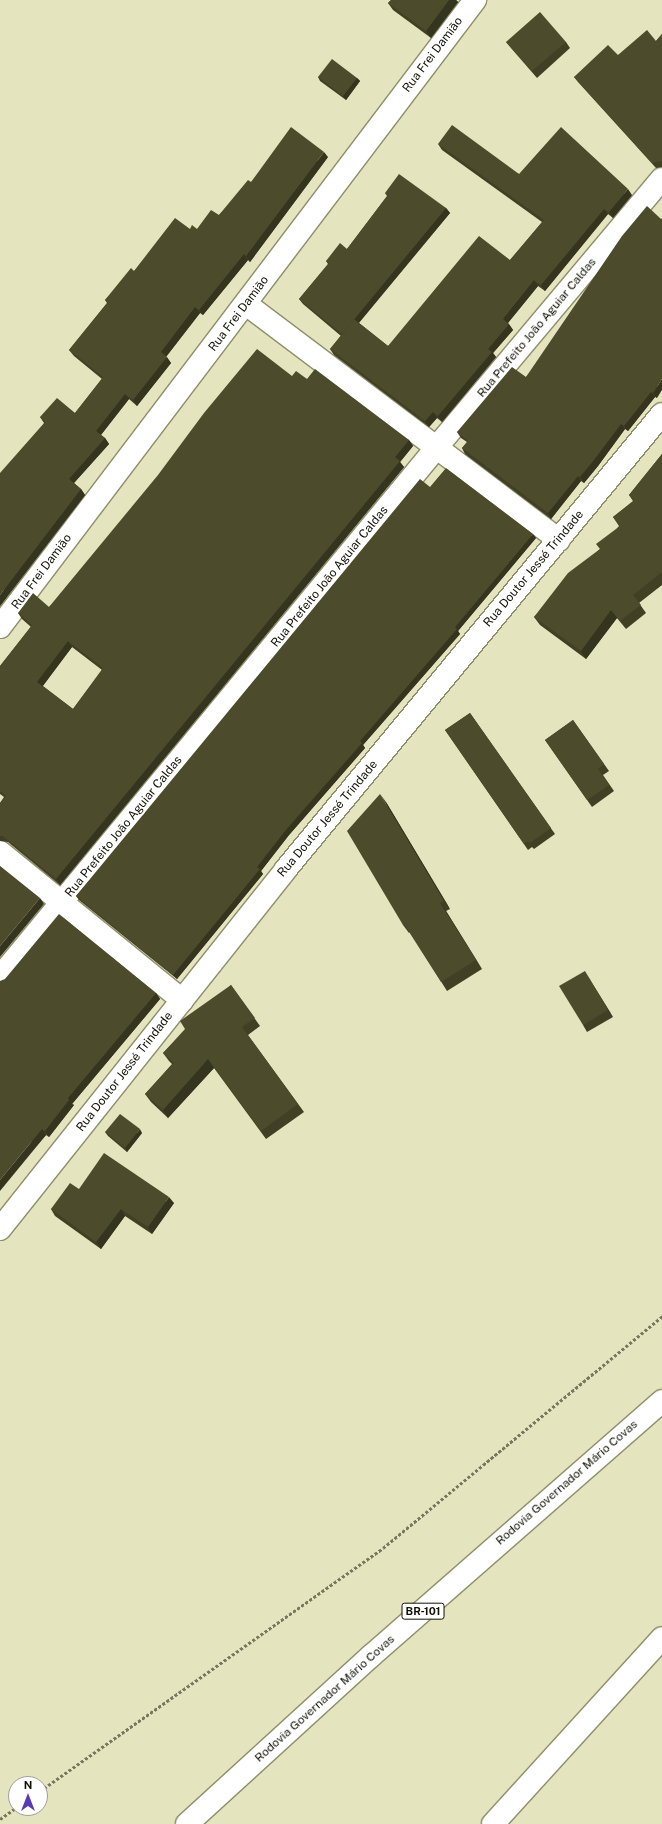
<!DOCTYPE html>
<html>
<head>
<meta charset="utf-8">
<style>
  body { margin:0 }
  #map { position:relative; width:662px; height:1824px; overflow:hidden; background:#e4e4be; font-family:"Public Sans",sans-serif }
  div>[style] { position:absolute }
  .path>* { height:2.5px; margin-top:-1.25px; transform-origin:0; background:repeating-linear-gradient(90deg,#78785f 0 3px,transparent 0 5px) }
  .roads { filter:drop-shadow(1px 0 #8f8e6c) drop-shadow(-1px 0 #8f8e6c) drop-shadow(0 1px #8f8e6c) drop-shadow(0 -1px #8f8e6c) }
  .minor>* { height:22px; margin:-11px; padding:0 11px; transform-origin:11px; border-radius:11px; background:#fff }
  .trunk>* { height:22px; margin:-11px; padding:0 11px; transform-origin:11px; border-radius:11px; background:#fff }
  .wall>* { inset:0; background:#414025 }
  .shaded-wall>* { inset:0; background:#35341e }
  .building>* { inset:0; background:#4c4b2b }
  span { translate:-50% -50%; white-space:nowrap; text-align:center; line-height:1.15; -webkit-text-stroke:4px #fff; paint-order:stroke }
  .shield-label span { padding:1px 3px; background:#fff; border:1px solid; border-radius:3px; -webkit-text-stroke-width:0 }
  .shield-label { font-size:11px; color:#111004; font-weight:700 }
  .street-label { font-size:12px; color:#111004 }
  .north { position:absolute; left:8px; top:1776px; width:40px; height:40px; box-sizing:border-box; background:#fff; border:1px solid #a09f9b; border-radius:50%; rotate:0deg; font-size:11px; font-weight:700; line-height:16px; text-align:center; color:#111004 }
  .north::after { content:''; display:block; margin:auto; width:14px; height:18px; background:#5b3ab2; clip-path:polygon(50% 0,100% 100%,50% 72%,0 100%) }
</style>
</head>
<body>
<div id="map">
  <div class="path">
    <div style="left:40px;top:1791px;width:420px;rotate:-35.3deg"></div>
    <div style="left:383px;top:1548px;width:363px;rotate:-39.7deg"></div>
    <div style="left:0;top:1819px;width:19px;rotate:-35deg"></div>
  </div>
  <div class="roads">
    <div class="minor">
      <div style="left:246px;top:304px;width:392px;rotate:37deg"></div>
      <div style="left:0;top:627px;width:787px;rotate:-52.85deg"></div>
      <div style="left:0;top:852px;width:235px;rotate:39.1deg"></div>
      <div style="left:0;top:977px;width:686px;rotate:-50.5deg"></div>
      <div style="left:436px;top:448px;width:351px;rotate:-50deg"></div>
      <div style="left:0;top:1229px;width:460px;rotate:-51.5deg"></div>
      <div style="left:286px;top:869px;width:590px;rotate:-50.43deg"></div>
    </div>
    <div class="trunk">
      <div style="left:187px;top:1824px;width:249px;rotate:-42.4deg"></div>
      <div style="left:371px;top:1656px;width:387px;rotate:-41.2deg"></div>
      <div style="left:493px;top:1824px;width:251px;rotate:-47.7deg"></div>
    </div>
  </div>
  <div class="wall">
    <div style="clip-path:polygon(391px 0,456px 0,458px 2px,431px 38px,393px 10px,388px 3px)"></div>
    <div style="clip-path:polygon(662px 34px,662px 167px,656px 168px,578px 82px,574px 77px,618px 55px,656px 41px)"></div>
    <div style="clip-path:polygon(506px 42px,566px 42px,570px 48px,537px 78px,511px 48px)"></div>
    <div style="clip-path:polygon(318px 77px,357px 78px,360px 81px,346px 100px,320px 81px)"></div>
    <div style="clip-path:polygon(438px 144px,519px 174px,632px 195px,613px 218px,608px 214px,545px 291px,538px 286px,508px 323px,513px 330px,493px 353px,496px 357px,442px 422px,437px 418px,429px 427px,334px 355px,330px 349px,341px 336px,303px 304px,299px 299px,328px 264px,326px 261px,347px 249px,387px 196px,385px 193px,446px 208px,450px 213px,359px 323px,388px 346px,510px 260px,542px 222px,442px 150px)"></div>
    <div style="clip-path:polygon(328px 157px,250px 262px,248px 260px,203px 315px,200px 313px,166px 357px,171px 363px,137px 406px,129px 399px,101px 435px,105px 438px,109px 444px,74px 483px,81px 489px,85px 495px,0 606px,44px 423px,40px 417px,75px 413px,102px 379px,74px 356px,69px 350px,107px 303px,105px 300px,134px 271px,190px 229px,197px 229px,219px 215px,251px 182px)"></div>
    <div style="clip-path:polygon(661px 219px,657px 398px,655px 397px,628px 431px,625px 429px,598px 466px,584px 483px,581px 481px,551px 519px,465px 454px,462px 448px,467px 442px,461px 438px,457px 432px,526px 377px)"></div>
    <div style="clip-path:polygon(evenodd,292px 376px,307px 379px,409px 440px,413px 446px,400px 462px,404px 467px,60px 885px,8px 842px,0 841px,0 803px,4px 797px,0 794px,0 666px,31px 627px,22px 619px,18px 613px,49px 607px,292px 376px,72px 647px,102px 670px,73px 709px,43px 686px,72px 647px)"></div>
    <div style="clip-path:polygon(662px 454px,662px 585px,639px 603px,646px 613px,626px 629px,617px 618px,586px 659px,540px 625px,534px 617px,600px 549px,619px 526px,613px 517px,633px 501px,629px 495px)"></div>
    <div style="clip-path:polygon(430px 487px,536px 538px,458px 631px,460px 634px,363px 745px,365px 748px,289px 835px,261px 871px,263px 874px,177px 979px,79px 900px,76px 896px)"></div>
    <div style="clip-path:polygon(470px 713px,555px 834px,534px 849px,532px 847px,528px 850px,445px 730px)"></div>
    <div style="clip-path:polygon(573px 720px,609px 771px,603px 775px,614px 791px,592px 807px,545px 740px)"></div>
    <div style="clip-path:polygon(386px 802px,450px 909px,446px 911px,482px 969px,447px 991px,410px 932px,409px 933px,403px 925px)"></div>
    <div style="clip-path:polygon(589px 978px,613px 1017px,587px 1032px,583px 1025px)"></div>
    <div style="clip-path:polygon(0 981px,156px 993px,160px 999px,72px 1104px,74px 1105px,49px 1137px,46px 1135px,33px 1150px)"></div>
    <div style="clip-path:polygon(231px 985px,260px 1026px,248px 1035px,304px 1112px,266px 1139px,214px 1068px,168px 1118px,151px 1102px,145px 1094px,172px 1064px,169px 1061px,163px 1053px)"></div>
    <div style="clip-path:polygon(105px 1132px,142px 1133px,127px 1152px,108px 1136px)"></div>
    <div style="clip-path:polygon(79px 1189px,174px 1203px,152px 1234px,125px 1216px,101px 1249px,55px 1216px,51px 1209px)"></div>
  </div>
  <div class="shaded-wall">
    <div style="clip-path:polygon(449px 0,456px 0,458px 2px,431px 38px,426px 31px)"></div>
    <div style="clip-path:polygon(357px 78px,360px 81px,346px 100px,343px 96px)"></div>
    <div style="clip-path:polygon(324px 152px,328px 157px,250px 262px,246px 256px)"></div>
    <div style="clip-path:polygon(628px 189px,632px 195px,613px 218px,609px 212px)"></div>
    <div style="clip-path:polygon(446px 208px,450px 213px,345px 339px,342px 334px)"></div>
    <div style="clip-path:polygon(604px 209px,608px 214px,545px 291px,541px 285px)"></div>
    <div style="clip-path:polygon(244px 254px,248px 260px,203px 315px,199px 310px)"></div>
    <div style="clip-path:polygon(534px 280px,538px 286px,507px 324px,503px 319px)"></div>
    <div style="clip-path:polygon(195px 307px,200px 313px,165px 358px,161px 352px)"></div>
    <div style="clip-path:polygon(509px 324px,513px 330px,493px 353px,496px 357px,442px 422px,438px 416px,488px 349px)"></div>
    <div style="clip-path:polygon(167px 357px,171px 363px,137px 406px,133px 400px)"></div>
    <div style="clip-path:polygon(662px 379px,662px 390px,657px 398px,653px 393px)"></div>
    <div style="clip-path:polygon(651px 392px,655px 397px,628px 431px,624px 426px)"></div>
    <div style="clip-path:polygon(125px 394px,129px 399px,100px 436px,96px 431px)"></div>
    <div style="clip-path:polygon(433px 412px,437px 418px,429px 427px,425px 421px)"></div>
    <div style="clip-path:polygon(621px 424px,625px 429px,598px 466px,584px 483px,580px 477px)"></div>
    <div style="clip-path:polygon(105px 438px,109px 444px,73px 484px,69px 479px)"></div>
    <div style="clip-path:polygon(409px 440px,413px 446px,400px 462px,404px 467px,60px 885px,56px 879px)"></div>
    <div style="clip-path:polygon(578px 476px,581px 481px,551px 519px,548px 513px)"></div>
    <div style="clip-path:polygon(81px 489px,85px 495px,0 606px,0 595px)"></div>
    <div style="clip-path:polygon(533px 534px,536px 538px,458px 631px,460px 634px,363px 745px,365px 748px,289px 835px,261px 871px,263px 874px,177px 979px,173px 975px,285px 831px)"></div>
    <div style="clip-path:polygon(611px 610px,617px 618px,586px 659px,581px 651px)"></div>
    <div style="clip-path:polygon(68px 641px,72px 647px,41px 688px,37px 682px)"></div>
    <div style="clip-path:polygon(380px 794px,386px 802px,450px 909px,444px 901px)"></div>
    <div style="clip-path:polygon(40px 898px,44px 904px,0 957px,0 946px)"></div>
    <div style="clip-path:polygon(440px 903px,446px 911px,482px 969px,476px 960px)"></div>
    <div style="clip-path:polygon(585px 971px,589px 978px,613px 1017px,608px 1010px)"></div>
    <div style="clip-path:polygon(156px 993px,160px 999px,72px 1104px,74px 1105px,49px 1137px,45px 1131px,68px 1098px)"></div>
    <div style="clip-path:polygon(208px 1059px,214px 1068px,168px 1118px,163px 1110px)"></div>
    <div style="clip-path:polygon(42px 1129px,46px 1135px,0 1191px,0 1180px)"></div>
    <div style="clip-path:polygon(140px 1129px,142px 1133px,127px 1152px,125px 1148px)"></div>
    <div style="clip-path:polygon(169px 1197px,174px 1203px,152px 1234px,148px 1227px)"></div>
    <div style="clip-path:polygon(121px 1209px,125px 1216px,101px 1249px,96px 1242px)"></div>
  </div>
  <div class="building">
    <div style="clip-path:polygon(391px 0,449px 0,426px 31px,388px 3px)"></div>
    <div style="clip-path:polygon(540px 12px,566px 42px,532px 71px,506px 42px)"></div>
    <div style="clip-path:polygon(647px 30px,656px 41px,662px 34px,662px 162px,660px 161px,652px 163px,574px 77px,608px 45px,618px 55px)"></div>
    <div style="clip-path:polygon(332px 59px,357px 78px,343px 96px,318px 77px)"></div>
    <div style="clip-path:polygon(452px 125px,519px 174px,561px 127px,628px 189px,609px 212px,604px 209px,541px 285px,534px 280px,503px 319px,509px 324px,488px 349px,492px 352px,438px 416px,433px 412px,425px 421px,330px 349px,354px 319px,388px 346px,479px 236px,510px 260px,544px 220px,438px 144px)"></div>
    <div style="clip-path:polygon(291px 127px,324px 152px,246px 256px,244px 254px,199px 310px,195px 307px,161px 352px,167px 357px,133px 400px,125px 394px,96px 431px,105px 438px,69px 479px,81px 489px,0 595px,0 473px,45px 422px,40px 417px,57px 398px,75px 413px,103px 377px,69px 350px,108px 302px,105px 300px,131px 268px,134px 271px,175px 218px,190px 229px,192px 225px,197px 229px,211px 210px,219px 215px,248px 180px,251px 182px)"></div>
    <div style="clip-path:polygon(399px 174px,446px 208px,342px 334px,299px 299px,329px 263px,326px 261px,340px 243px,347px 249px,388px 195px,385px 193px)"></div>
    <div style="clip-path:polygon(647px 206px,661px 219px,662px 218px,662px 379px,653px 393px,651px 392px,624px 426px,621px 424px,594px 460px,580px 477px,578px 476px,548px 513px,462px 448px,468px 441px,457px 432px,512px 367px,526px 377px,622px 236px)"></div>
    <div style="clip-path:polygon(evenodd,257px 349px,292px 376px,296px 371px,307px 379px,315px 369px,409px 440px,395px 457px,400px 461px,56px 879px,3px 836px,0 836px,0 803px,6px 796px,0 791px,0 666px,32px 625px,18px 613px,33px 593px,49px 607px,158px 475px,204px 413px,257px 349px,68px 641px,103px 668px,73px 709px,37px 682px,68px 641px)"></div>
    <div style="clip-path:polygon(662px 454px,662px 572px,633px 595px,641px 605px,620px 621px,611px 610px,581px 651px,534px 617px,568px 573px,600px 549px,596px 544px,620px 526px,613px 517px,634px 501px,629px 495px)"></div>
    <div style="clip-path:polygon(446px 468px,533px 534px,455px 627px,457px 629px,360px 741px,362px 743px,285px 831px,257px 867px,260px 869px,173px 975px,76px 896px,420px 479px,430px 487px)"></div>
    <div style="clip-path:polygon(470px 713px,551px 828px,530px 843px,528px 841px,524px 844px,445px 730px)"></div>
    <div style="clip-path:polygon(573px 720px,604px 764px,598px 769px,609px 785px,587px 800px,545px 740px)"></div>
    <div style="clip-path:polygon(380px 794px,444px 901px,440px 903px,476px 960px,441px 982px,404px 924px,403px 925px,347px 831px)"></div>
    <div style="clip-path:polygon(0 866px,40px 898px,0 946px)"></div>
    <div style="clip-path:polygon(59px 914px,156px 993px,68px 1098px,69px 1100px,45px 1131px,42px 1129px,0 1180px,0 981px,5px 979px)"></div>
    <div style="clip-path:polygon(585px 971px,608px 1010px,583px 1025px,559px 986px)"></div>
    <div style="clip-path:polygon(231px 985px,255px 1018px,242px 1027px,298px 1104px,261px 1131px,208px 1059px,163px 1110px,145px 1094px,174px 1063px,163px 1053px,185px 1029px,180px 1021px)"></div>
    <div style="clip-path:polygon(120px 1114px,140px 1129px,125px 1148px,105px 1132px)"></div>
    <div style="clip-path:polygon(104px 1153px,169px 1197px,148px 1227px,121px 1209px,96px 1242px,51px 1209px,70px 1183px,79px 1189px)"></div>
  </div>
  <div class="shield-label">
    <span style="left:423px;top:1611px">BR-101</span>
  </div>
  <div class="street-label">
    <span style="left:433px;top:55px;rotate:-53deg">Rua Frei Damião</span>
    <span style="left:239px;top:314px;rotate:-53deg">Rua Frei Damião</span>
    <span style="left:537px;top:328px;rotate:-50deg">Rua Prefeito João Aguiar Caldas</span>
    <span style="left:534px;top:569px;rotate:-50deg">Rua Doutor Jessé Trindade</span>
    <span style="left:42px;top:572px;rotate:-53deg">Rua Frei Damião</span>
    <span style="left:330px;top:577px;rotate:-51deg">Rua Prefeito João Aguiar Caldas</span>
    <span style="left:328px;top:819px;rotate:-50deg">Rua Doutor Jessé Trindade</span>
    <span style="left:124px;top:827px;rotate:-51deg">Rua Prefeito João Aguiar Caldas</span>
    <span style="left:125px;top:1072px;rotate:-52deg">Rua Doutor Jessé Trindade</span>
    <span style="left:567px;top:1483px;rotate:-41deg">Rodovia Governador Mário Covas</span>
    <span style="left:325px;top:1699px;rotate:-42deg">Rodovia Governador Mário Covas</span>
  </div>
  <div class="north">N</div>
</div>
</body>
</html>
